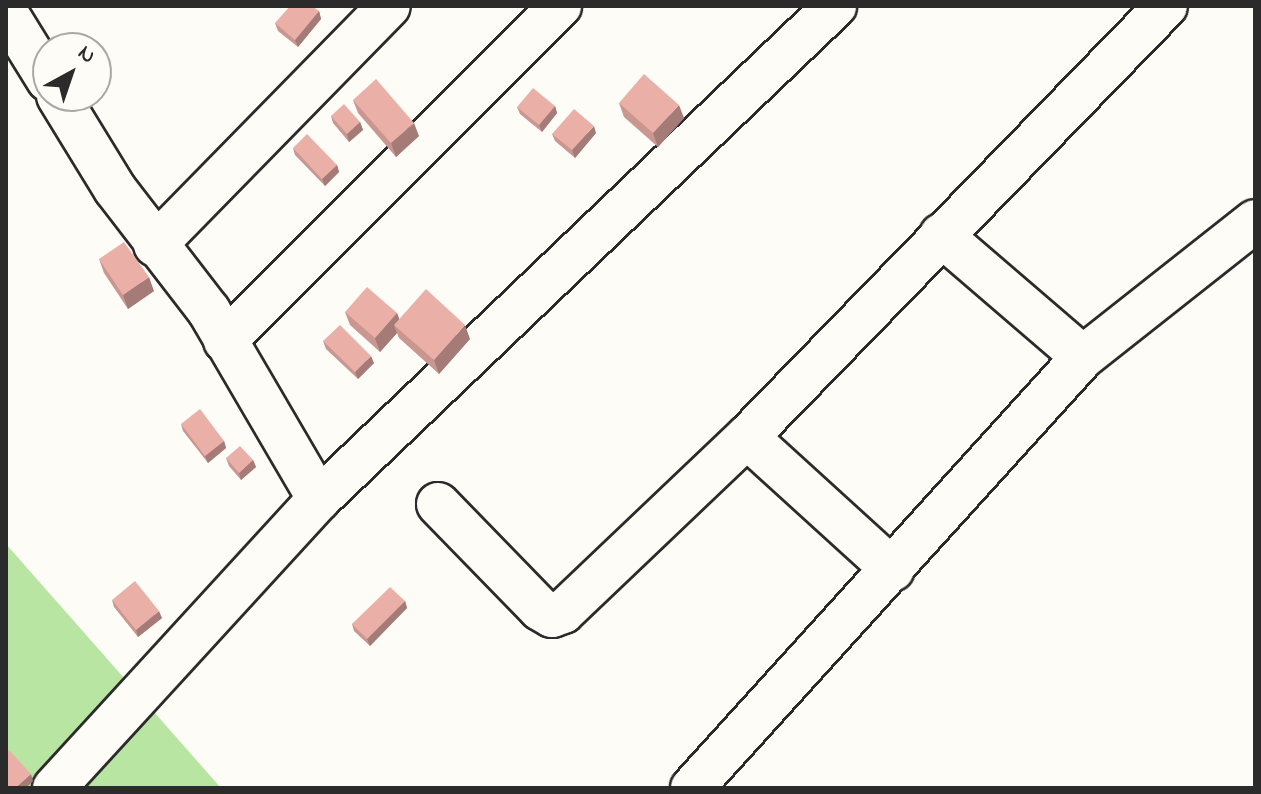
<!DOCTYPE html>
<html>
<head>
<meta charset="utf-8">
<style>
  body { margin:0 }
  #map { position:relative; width:1261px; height:794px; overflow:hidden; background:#fdfcf7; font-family:"Indie Flower",sans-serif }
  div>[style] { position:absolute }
  .green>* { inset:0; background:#b9e5a3 }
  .roads { filter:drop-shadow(2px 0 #2b2b2b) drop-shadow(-2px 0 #2b2b2b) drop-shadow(0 2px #2b2b2b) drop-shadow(0 -2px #2b2b2b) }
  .minor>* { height:42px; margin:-21px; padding:0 21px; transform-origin:21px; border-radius:21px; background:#fdfcf7 }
  .wall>* { inset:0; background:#c99790 }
  .shaded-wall>* { inset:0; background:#a47b76 }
  .building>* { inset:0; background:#eab0a8 }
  span { translate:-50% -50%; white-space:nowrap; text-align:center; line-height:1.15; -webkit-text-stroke:6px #fdfcf7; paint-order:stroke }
  .frame { position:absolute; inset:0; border:8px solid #2b2b2b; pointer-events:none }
  .north { position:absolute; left:32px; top:32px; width:80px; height:80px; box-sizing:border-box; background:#fdfcf7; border:2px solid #a9a8a5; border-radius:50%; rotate:40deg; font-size:22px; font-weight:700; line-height:32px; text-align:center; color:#2b2b2b }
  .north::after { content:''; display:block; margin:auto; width:28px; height:36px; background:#2b2b2b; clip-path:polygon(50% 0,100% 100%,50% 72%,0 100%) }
</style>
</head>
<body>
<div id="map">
  <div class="green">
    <div style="clip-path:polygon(6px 544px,221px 788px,6px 788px)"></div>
  </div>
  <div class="roads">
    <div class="minor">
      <div style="left:6px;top:12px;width:80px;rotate:58.3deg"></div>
      <div style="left:58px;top:96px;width:109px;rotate:58.5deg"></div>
      <div style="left:115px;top:189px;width:154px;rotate:52.4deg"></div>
      <div style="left:209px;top:311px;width:218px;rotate:59.7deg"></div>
      <div style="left:941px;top:235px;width:187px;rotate:40.7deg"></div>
      <div style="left:155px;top:245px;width:334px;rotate:-45.6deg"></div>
      <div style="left:225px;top:341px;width:474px;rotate:-45deg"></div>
      <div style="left:747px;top:437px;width:197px;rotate:42.3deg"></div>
      <div style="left:438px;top:504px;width:146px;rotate:45.8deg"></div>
      <div style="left:540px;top:609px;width:14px;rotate:30deg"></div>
      <div style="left:552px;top:616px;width:12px;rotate:-20deg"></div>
      <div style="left:563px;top:612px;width:254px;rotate:-43.6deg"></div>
      <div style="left:747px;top:437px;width:601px;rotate:-45.81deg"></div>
      <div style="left:54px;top:788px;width:392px;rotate:-47.5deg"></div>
      <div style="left:319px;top:499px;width:714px;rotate:-43.69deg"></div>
      <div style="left:692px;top:788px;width:582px;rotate:-47.79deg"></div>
      <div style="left:1083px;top:357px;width:219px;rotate:-38.3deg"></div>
    </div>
  </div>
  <div class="wall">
    <div style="clip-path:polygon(319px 11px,321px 19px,298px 47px,278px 31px,275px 23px)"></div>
    <div style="clip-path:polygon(353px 100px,419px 136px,396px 157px,358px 113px)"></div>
    <div style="clip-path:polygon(619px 103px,684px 118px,658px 147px,624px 117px)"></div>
    <div style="clip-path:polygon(555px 106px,557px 113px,542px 132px,520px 114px,517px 107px)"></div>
    <div style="clip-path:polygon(331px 116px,360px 122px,363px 130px,349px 142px,333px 123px)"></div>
    <div style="clip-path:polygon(596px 133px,575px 158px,555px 141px,552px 134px)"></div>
    <div style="clip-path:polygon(293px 148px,337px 165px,339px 172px,325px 186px,295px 155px)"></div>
    <div style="clip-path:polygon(99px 259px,154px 291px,128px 309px,104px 273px)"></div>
    <div style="clip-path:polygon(345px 312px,397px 313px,399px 319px,470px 339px,439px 374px,399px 338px,397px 333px,380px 352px,350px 325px)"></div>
    <div style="clip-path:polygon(323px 341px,374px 363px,358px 379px,326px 349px)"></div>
    <div style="clip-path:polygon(181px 424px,224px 441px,226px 448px,208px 463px,183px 431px)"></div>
    <div style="clip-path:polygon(226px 458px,253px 460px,256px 467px,241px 480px,229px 466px)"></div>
    <div style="clip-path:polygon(112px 600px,162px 618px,138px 637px,114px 607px)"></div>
    <div style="clip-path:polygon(405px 601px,407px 608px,370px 646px,354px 631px,352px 624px)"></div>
  </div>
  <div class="shaded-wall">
    <div style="clip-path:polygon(319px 11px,321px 19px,298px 47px,295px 40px)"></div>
    <div style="clip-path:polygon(679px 105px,684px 118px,658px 147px,653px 133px)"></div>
    <div style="clip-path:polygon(555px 106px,557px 113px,542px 132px,539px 125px)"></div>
    <div style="clip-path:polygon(360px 122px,363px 130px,349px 142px,347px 134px)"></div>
    <div style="clip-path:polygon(414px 123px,419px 136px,396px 157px,391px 143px)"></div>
    <div style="clip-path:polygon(594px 126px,596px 133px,575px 158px,572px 150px)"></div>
    <div style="clip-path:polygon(337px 165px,339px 172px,325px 186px,322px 179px)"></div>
    <div style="clip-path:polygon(149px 277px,154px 291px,128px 309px,123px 295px)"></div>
    <div style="clip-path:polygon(397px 313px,402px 327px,394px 325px,397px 333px,380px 352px,375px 338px)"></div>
    <div style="clip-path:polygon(465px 325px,470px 339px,439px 374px,434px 360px)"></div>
    <div style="clip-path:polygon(371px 356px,374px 363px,358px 379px,355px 372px)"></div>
    <div style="clip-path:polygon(224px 441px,226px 448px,208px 463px,205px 456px)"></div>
    <div style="clip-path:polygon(253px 460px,256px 467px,241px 480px,239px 473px)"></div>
    <div style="clip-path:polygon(405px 601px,407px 608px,370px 646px,367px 639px)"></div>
    <div style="clip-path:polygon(159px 611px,162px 618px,138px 637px,136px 630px)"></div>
    <div style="clip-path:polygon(31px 774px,33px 781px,26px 788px,15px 788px)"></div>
  </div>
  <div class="building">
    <div style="clip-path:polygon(290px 6px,312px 6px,319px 11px,295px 40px,275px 23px)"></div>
    <div style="clip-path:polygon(644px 74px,679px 105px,653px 133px,619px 103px)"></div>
    <div style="clip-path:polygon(376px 79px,414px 123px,391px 143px,353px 100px)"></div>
    <div style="clip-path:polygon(533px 88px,555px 106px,539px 125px,517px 107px)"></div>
    <div style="clip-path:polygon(344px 104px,360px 122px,347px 134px,331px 116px)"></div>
    <div style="clip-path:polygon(574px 109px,594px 126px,572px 150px,552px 134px)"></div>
    <div style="clip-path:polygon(307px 134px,337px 165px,322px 179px,293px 148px)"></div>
    <div style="clip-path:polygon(124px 242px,149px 277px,123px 295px,99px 259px)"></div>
    <div style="clip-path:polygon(367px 287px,397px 313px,375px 338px,345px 312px)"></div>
    <div style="clip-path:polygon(426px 289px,465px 325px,434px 360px,394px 325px)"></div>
    <div style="clip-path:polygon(340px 325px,371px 356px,355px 372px,323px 341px)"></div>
    <div style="clip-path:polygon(200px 409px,224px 441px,205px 456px,181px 424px)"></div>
    <div style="clip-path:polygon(240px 446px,253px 460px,239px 473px,226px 458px)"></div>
    <div style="clip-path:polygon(135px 581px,159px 611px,136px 630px,112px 600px)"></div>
    <div style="clip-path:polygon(390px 587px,405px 601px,367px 639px,352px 624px)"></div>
    <div style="clip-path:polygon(9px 750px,31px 774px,15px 788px,6px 788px,6px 753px)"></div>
  </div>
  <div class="frame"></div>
  <div class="north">N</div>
</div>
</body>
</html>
